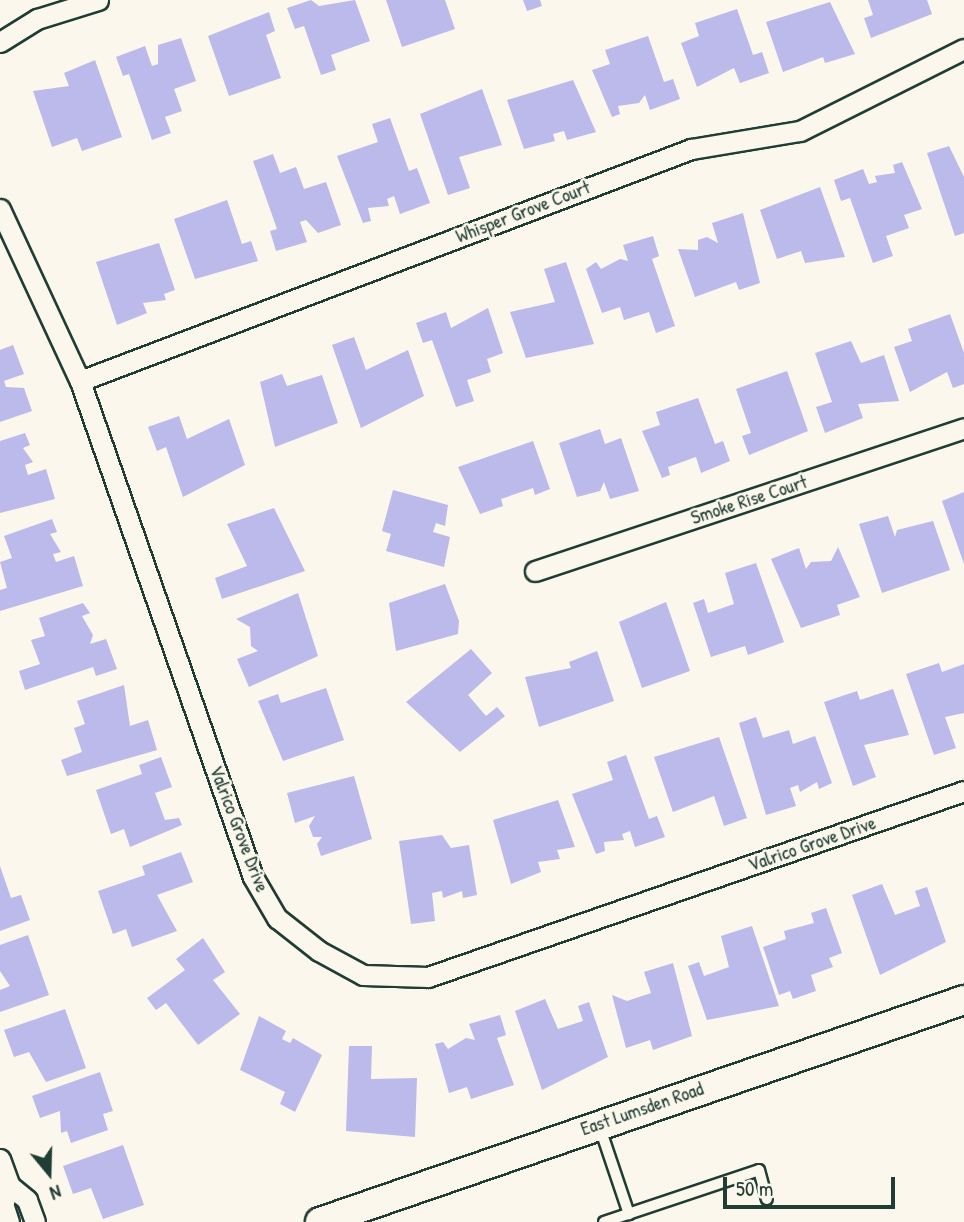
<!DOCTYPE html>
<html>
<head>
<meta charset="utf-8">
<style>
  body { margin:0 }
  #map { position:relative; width:964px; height:1222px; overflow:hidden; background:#fbf7ec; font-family:"Patrick Hand",sans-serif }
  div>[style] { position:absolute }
  .building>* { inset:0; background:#bbbaeb }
  .roads { filter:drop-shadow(2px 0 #1f3d34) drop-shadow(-2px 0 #1f3d34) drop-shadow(0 2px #1f3d34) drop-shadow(0 -2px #1f3d34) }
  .lane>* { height:10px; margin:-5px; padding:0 5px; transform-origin:5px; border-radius:5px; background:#fbf7ec }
  .street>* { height:19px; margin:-9.5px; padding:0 9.5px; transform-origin:9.5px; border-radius:9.5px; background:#fbf7ec }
  .secondary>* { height:28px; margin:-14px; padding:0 14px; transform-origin:14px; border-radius:14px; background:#fbf7ec }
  span { translate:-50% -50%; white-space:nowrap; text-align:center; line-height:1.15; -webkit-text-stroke:5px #fbf7ec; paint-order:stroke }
  .street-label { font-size:19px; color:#1f3d34 }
  .north { position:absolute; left:14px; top:1138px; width:70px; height:70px; -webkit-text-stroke:5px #fbf7ec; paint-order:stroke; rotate:161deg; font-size:19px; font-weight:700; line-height:28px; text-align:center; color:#1f3d34 }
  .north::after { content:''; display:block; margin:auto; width:24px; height:32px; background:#1f3d34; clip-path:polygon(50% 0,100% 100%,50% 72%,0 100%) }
  .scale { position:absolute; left:723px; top:1177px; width:172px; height:32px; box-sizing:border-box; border:4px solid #1f3d34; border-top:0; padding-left:9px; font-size:21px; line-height:24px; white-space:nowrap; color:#1f3d34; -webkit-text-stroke:5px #fbf7ec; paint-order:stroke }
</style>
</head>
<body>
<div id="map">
  <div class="building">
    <div style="clip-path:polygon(311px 0,319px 6px,355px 0,370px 41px,331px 55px,336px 70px,321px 75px,304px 26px,295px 29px,287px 8px)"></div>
    <div style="clip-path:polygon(386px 0,445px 0,455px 29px,402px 47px)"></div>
    <div style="clip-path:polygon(523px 0,540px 0,542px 6px,527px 11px)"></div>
    <div style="clip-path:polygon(868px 0,927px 0,932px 14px,871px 38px,864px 18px,873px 15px)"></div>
    <div style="clip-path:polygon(830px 2px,855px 54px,825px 63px,823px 57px,783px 72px,766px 22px)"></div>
    <div style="clip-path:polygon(737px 9px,753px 55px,762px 52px,769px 73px,740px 83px,734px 68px,697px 87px,681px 43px,699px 36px,695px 23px)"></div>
    <div style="clip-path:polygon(269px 12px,275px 31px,266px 35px,281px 78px,229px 96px,208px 36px)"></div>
    <div style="clip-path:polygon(648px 36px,664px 82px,673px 79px,680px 99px,650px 110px,645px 95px,639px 103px,618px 106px,620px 114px,612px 117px,592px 70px,610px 64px,605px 50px)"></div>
    <div style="clip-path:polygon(181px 38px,196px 81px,174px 89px,182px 111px,165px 117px,171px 133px,152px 140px,129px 74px,123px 76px,116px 57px,145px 46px,152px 66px,158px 64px,158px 45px)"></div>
    <div style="clip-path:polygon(95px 60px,122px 137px,82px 151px,77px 138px,52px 147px,33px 91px,69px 86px,64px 73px)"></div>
    <div style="clip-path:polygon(573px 80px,596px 132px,567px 140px,564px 131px,553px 134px,555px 141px,524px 149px,507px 100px)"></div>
    <div style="clip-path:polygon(482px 89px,502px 145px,459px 157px,470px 188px,448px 195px,420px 114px)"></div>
    <div style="clip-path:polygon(390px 118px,409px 171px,417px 168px,430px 203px,400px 214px,394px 196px,387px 199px,389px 206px,368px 208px,371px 221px,363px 223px,337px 156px,378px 142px,372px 124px)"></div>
    <div style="clip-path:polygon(949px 146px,964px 177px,964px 233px,955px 236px,927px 153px)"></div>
    <div style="clip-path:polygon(273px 154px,280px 173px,296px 167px,304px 189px,326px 182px,341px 225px,318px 233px,306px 220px,300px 222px,307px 242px,276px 251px,270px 231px,277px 229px,253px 161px)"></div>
    <div style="clip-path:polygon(902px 162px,922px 209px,904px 215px,909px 228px,886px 236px,893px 256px,873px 263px,850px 198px,841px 201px,834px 180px,863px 169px,869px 184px,877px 182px,875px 176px,895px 173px,893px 165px)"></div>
    <div style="clip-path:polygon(820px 187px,845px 257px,805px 263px,801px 251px,777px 259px,760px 210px)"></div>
    <div style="clip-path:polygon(227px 200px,242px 244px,251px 241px,258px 261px,195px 279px,174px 219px)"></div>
    <div style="clip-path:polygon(743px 213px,760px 283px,739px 290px,736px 282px,695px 297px,678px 249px,698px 250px,698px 240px,707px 237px,718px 243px,712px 223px)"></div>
    <div style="clip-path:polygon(653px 236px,659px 256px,652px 259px,675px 326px,656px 333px,649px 312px,624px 320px,620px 307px,602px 313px,586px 269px,596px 262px,601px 269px,620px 259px,628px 261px,623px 245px)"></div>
    <div style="clip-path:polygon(159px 243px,175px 290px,164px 294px,166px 300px,143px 303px,147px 313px,117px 325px,96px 262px)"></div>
    <div style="clip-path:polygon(566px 262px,594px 344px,526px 358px,510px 312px,555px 302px,544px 269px)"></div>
    <div style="clip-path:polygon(488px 308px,503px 353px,487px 359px,491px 372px,467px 380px,474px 401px,456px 407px,432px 340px,423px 343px,416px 323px,446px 312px,451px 328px)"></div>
    <div style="clip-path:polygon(950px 314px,964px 353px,964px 384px,953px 388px,947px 372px,910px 392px,894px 347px,912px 341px,908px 329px)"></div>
    <div style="clip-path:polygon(354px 337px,366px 370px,408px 350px,424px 396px,361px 428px,332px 345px)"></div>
    <div style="clip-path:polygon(851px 341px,861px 363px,884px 355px,899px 401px,858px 404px,863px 418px,825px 433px,816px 407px,832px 402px,815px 353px)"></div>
    <div style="clip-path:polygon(13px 345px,24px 374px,4px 381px,6px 387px,24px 388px,32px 411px,0 422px,0 350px)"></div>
    <div style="clip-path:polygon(787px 371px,808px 431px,749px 455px,742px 436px,751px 433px,736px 389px)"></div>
    <div style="clip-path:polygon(282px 374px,287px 386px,322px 375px,338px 423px,275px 447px,260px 382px)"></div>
    <div style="clip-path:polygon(698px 398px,715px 444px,723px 441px,730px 461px,701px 473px,696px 457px,668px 467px,670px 475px,662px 478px,642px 431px,660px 425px,656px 412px)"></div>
    <div style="clip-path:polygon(179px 416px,187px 439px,229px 419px,245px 465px,183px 497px,166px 447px,157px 451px,148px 427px)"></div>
    <div style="clip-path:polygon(600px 429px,605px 444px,621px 438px,639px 491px,610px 499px,604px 482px,600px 491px,577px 497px,559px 443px)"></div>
    <div style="clip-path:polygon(25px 433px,30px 445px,23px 448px,33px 462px,25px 465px,28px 475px,46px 469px,55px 499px,0 513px,0 441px)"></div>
    <div style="clip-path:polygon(533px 441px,550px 489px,535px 495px,533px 488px,501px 499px,503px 506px,480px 514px,458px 467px)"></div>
    <div style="clip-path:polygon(393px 490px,448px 505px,445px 526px,436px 523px,433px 532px,450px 537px,444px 567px,386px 551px,391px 534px,382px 531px)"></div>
    <div style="clip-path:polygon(964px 492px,964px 564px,942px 501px)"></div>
    <div style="clip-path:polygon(274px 508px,305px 571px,222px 599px,215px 578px,247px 566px,227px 524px)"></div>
    <div style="clip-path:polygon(888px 516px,895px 537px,897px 530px,933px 521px,950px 570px,882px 593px,859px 524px)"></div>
    <div style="clip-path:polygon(52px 519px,57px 532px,50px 534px,61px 552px,53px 554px,56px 562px,74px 556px,83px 586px,0 611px,0 590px,7px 588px,0 562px,12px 558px,4px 536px)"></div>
    <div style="clip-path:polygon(838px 547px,860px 597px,837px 605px,840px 615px,801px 628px,771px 559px,799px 548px,806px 569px,811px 562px,831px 561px)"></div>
    <div style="clip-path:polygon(756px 563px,784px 642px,748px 655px,745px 646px,711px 657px,693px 603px,704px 599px,708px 613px,734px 604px,725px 573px)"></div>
    <div style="clip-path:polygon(445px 584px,459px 621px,458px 634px,396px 651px,389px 603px)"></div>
    <div style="clip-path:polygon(298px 593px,318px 656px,249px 687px,237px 659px,258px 651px,251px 646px,250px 627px,236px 619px)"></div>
    <div style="clip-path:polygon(666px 602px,690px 671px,642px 688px,619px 622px)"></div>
    <div style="clip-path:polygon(83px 603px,90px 613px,82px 616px,93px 635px,90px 644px,106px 639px,117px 669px,96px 676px,93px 667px,25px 690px,19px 671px,40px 664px,31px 640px,45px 636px,39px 618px)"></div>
    <div style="clip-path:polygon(471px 649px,492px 673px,468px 695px,486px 716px,497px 707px,505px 716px,460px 752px,406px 702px)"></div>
    <div style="clip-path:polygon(597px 651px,614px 701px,539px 727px,525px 677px,571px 668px,569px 662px)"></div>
    <div style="clip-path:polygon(939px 663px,942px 672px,964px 664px,964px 713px,945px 717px,956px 748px,934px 755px,906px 674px)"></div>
    <div style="clip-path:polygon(124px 685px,130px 726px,148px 720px,157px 750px,67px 776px,61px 760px,82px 752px,74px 728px,85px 724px,77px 701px)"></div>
    <div style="clip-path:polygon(326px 688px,344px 740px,283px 761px,258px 701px,278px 694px,281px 703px)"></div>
    <div style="clip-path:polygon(893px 689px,909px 735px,864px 745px,876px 777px,853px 786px,824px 702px,857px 691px,860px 700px)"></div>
    <div style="clip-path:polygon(756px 717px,763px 738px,789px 730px,793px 744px,815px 736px,832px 783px,819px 789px,817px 782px,800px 792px,798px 785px,790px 788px,796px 806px,766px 815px,739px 723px)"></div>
    <div style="clip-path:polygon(719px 737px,747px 818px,724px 826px,714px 796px,673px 812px,654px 757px)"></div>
    <div style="clip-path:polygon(626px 755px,649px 819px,657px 816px,665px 837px,635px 847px,630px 831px,622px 834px,624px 840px,604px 842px,605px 851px,596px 854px,572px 794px,613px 780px,607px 762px)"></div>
    <div style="clip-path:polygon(161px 757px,172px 787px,155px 793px,165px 820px,179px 818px,182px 825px,130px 847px,124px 829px,111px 834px,96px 790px,142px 774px,139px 765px)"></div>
    <div style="clip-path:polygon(354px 776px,372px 839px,321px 856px,317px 844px,322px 837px,313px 837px,309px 826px,315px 816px,295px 823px,287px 793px)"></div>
    <div style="clip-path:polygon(558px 800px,575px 847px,557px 850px,560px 859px,538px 862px,541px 872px,511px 884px,493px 820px)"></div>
    <div style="clip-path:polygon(442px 835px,451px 848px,469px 845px,477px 895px,463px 898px,462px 891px,443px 898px,442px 891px,432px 893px,435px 921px,411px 924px,399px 841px)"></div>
    <div style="clip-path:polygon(181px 852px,193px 882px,157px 895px,177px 931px,132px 947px,126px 929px,113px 934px,98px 891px,145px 875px,142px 866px)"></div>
    <div style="clip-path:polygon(0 866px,11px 898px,21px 895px,30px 920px,0 931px)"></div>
    <div style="clip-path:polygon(882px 884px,895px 915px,920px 906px,915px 891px,927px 887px,946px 942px,880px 975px,852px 895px)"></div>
    <div style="clip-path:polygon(826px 908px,842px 953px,829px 958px,833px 967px,811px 975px,816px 991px,793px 999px,790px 991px,779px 995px,763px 947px,786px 939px,784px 931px,814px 923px,811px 913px)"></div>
    <div style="clip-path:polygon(752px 926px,779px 1006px,707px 1020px,688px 966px,699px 962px,704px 976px,729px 967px,721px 936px)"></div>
    <div style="clip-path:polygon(28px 935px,49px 995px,0 1012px,0 990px,10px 986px,0 971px,0 945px)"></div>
    <div style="clip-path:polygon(203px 938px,225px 972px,213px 980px,240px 1014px,198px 1045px,166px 1003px,156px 1010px,147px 998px,185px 970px,176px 959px)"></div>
    <div style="clip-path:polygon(673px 963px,692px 1036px,653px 1050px,650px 1040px,626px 1048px,612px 995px,627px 1001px,651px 993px,644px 972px)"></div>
    <div style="clip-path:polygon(545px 999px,558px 1029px,583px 1021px,578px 1006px,589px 1002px,608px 1057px,542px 1090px,515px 1011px)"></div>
    <div style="clip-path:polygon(65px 1009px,86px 1068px,46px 1082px,29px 1052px,14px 1057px,4px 1030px)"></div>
    <div style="clip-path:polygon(500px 1015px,506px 1035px,497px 1038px,514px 1085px,471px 1099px,467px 1087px,449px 1093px,435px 1044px,443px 1042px,448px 1049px,466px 1038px,475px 1040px,469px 1024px)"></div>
    <div style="clip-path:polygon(259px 1016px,286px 1031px,282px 1039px,290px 1043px,293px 1038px,322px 1055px,295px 1112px,280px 1104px,285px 1092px,240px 1070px)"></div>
    <div style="clip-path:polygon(349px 1046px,372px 1046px,371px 1079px,417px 1078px,415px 1137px,346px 1131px)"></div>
    <div style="clip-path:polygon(100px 1072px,113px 1111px,103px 1114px,108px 1130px,71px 1143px,67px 1131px,61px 1133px,60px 1111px,40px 1118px,32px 1096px)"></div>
    <div style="clip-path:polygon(123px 1145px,144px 1205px,103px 1219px,91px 1188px,73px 1194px,63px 1166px)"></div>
  </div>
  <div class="roads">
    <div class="lane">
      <div style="left:600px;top:1128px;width:91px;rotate:71.4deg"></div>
      <div style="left:604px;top:1222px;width:163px;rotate:-18.5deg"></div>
      <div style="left:759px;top:1170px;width:30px;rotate:75deg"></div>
    </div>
    <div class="street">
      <div style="left:0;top:42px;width:44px;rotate:-31.9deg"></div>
      <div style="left:37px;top:19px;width:64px;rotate:-17.3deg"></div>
      <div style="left:0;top:209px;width:190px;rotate:65.1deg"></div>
      <div style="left:80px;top:381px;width:525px;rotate:70.77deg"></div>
      <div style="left:253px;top:877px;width:48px;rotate:59.7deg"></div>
      <div style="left:277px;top:918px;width:53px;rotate:38.2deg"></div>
      <div style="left:319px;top:951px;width:50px;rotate:28.6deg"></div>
      <div style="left:363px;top:975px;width:65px;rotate:1.8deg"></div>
      <div style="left:428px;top:977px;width:567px;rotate:-19.14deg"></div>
      <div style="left:80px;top:381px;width:654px;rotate:-20.79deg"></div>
      <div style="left:691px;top:149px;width:110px;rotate:-9.4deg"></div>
      <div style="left:800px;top:131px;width:183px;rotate:-26.6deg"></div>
      <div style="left:535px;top:571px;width:452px;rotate:-18.4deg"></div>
      <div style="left:0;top:1159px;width:29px;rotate:70deg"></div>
      <div style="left:9px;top:1222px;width:19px;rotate:-108deg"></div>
      <div style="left:3px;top:1204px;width:19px;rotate:-69deg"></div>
      <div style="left:10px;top:1186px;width:22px;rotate:39deg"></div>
      <div style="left:27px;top:1200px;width:23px;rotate:70deg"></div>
    </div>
    <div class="secondary">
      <div style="left:320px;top:1222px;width:681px;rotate:-19.02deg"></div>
    </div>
  </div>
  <div class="street-label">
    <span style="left:523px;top:212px;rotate:-21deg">Whisper Grove Court</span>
    <span style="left:749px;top:500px;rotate:-18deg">Smoke Rise Court</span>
    <span style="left:239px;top:829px;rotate:69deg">Valrico Grove Drive</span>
    <span style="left:812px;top:844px;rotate:-19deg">Valrico Grove Drive</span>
    <span style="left:642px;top:1109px;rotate:-19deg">East Lumsden Road</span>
  </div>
  <div class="north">N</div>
  <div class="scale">50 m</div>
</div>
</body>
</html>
